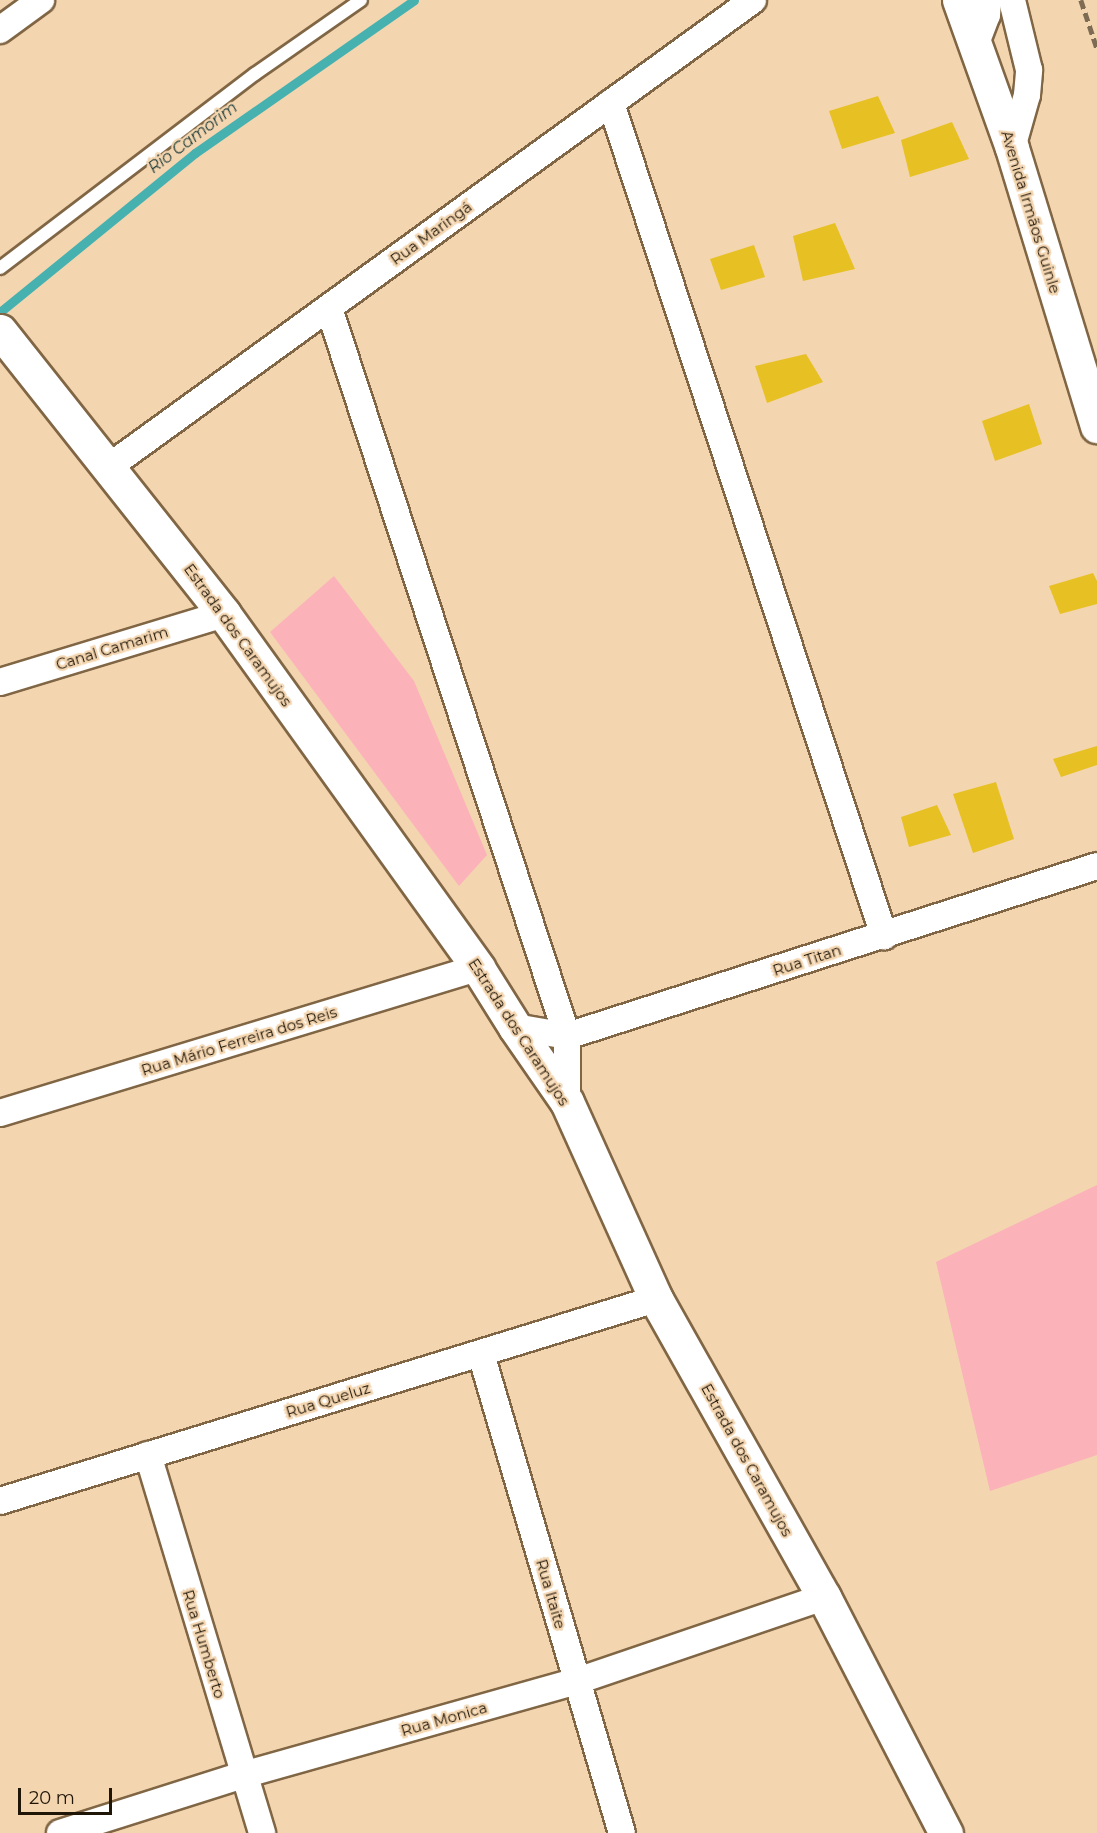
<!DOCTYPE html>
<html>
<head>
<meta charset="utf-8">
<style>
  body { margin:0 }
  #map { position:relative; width:1097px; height:1833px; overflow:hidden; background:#f3d5b0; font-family:Montserrat,sans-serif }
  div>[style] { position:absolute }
  .green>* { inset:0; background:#fcb2b9 }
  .stream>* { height:9px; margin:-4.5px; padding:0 4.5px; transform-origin:4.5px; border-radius:4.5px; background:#46b1af }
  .building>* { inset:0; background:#e7c123 }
  .roads { filter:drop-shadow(2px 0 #806644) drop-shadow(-2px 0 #806644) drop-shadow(0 2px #806644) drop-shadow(0 -2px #806644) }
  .lane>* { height:12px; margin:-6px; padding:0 6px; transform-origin:6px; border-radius:6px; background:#fff }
  .street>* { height:26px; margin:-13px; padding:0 13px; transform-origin:13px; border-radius:13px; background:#fff }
  .secondary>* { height:33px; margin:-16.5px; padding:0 16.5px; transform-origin:16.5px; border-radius:16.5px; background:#fff }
  .rail>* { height:4.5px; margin-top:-2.25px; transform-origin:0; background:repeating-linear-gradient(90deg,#7e6b53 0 9px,transparent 0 13.5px) }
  span { translate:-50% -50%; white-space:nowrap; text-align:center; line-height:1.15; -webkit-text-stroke:4.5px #f3d5b0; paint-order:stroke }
  .street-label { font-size:15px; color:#201608 }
  .water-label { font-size:16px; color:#173837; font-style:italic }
  .scale { position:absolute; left:18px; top:1788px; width:94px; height:27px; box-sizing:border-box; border:3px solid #201608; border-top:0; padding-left:8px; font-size:18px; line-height:21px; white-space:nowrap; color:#201608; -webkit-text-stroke:4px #f3d5b0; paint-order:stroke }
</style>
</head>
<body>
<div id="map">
  <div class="green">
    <div style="clip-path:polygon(334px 576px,414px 681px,487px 855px,459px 886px,270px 632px)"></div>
    <div style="clip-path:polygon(1097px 1185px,1097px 1455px,990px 1491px,936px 1262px)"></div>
  </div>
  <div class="stream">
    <div style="left:0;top:312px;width:252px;rotate:-39.2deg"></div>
    <div style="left:195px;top:153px;width:267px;rotate:-34.9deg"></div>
  </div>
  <div class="building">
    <div style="clip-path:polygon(878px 96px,895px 133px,842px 149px,829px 111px)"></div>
    <div style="clip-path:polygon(952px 122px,969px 159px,910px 177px,901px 140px)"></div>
    <div style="clip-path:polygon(835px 223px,855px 269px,803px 281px,793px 236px)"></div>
    <div style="clip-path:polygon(754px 245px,765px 277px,721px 290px,710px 259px)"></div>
    <div style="clip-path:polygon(806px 354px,823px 382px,767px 403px,755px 366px)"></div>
    <div style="clip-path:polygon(1029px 404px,1042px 444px,995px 461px,982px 421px)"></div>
    <div style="clip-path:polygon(1093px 573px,1097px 581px,1097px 604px,1060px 614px,1049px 586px)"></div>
    <div style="clip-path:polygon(1097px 746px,1097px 765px,1061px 777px,1053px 759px)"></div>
    <div style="clip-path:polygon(996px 782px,1014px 839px,973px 853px,953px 794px)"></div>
    <div style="clip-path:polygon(937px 805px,951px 835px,909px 847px,901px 817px)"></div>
  </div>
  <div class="roads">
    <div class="lane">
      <div style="left:0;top:268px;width:320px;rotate:-37.3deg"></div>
      <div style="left:255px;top:74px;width:129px;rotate:-34.9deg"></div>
    </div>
    <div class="street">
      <div style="left:0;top:30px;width:51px;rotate:-36.2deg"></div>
      <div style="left:975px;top:46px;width:33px;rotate:-69deg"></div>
      <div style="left:987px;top:15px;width:15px;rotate:-86deg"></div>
      <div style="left:611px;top:103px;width:877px;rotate:71.85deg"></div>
      <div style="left:1012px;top:148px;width:55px;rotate:-74.2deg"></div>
      <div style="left:1027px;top:95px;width:25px;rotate:-85deg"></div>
      <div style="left:1029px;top:70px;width:72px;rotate:-103.7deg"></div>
      <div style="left:329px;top:308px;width:766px;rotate:71.9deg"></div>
      <div style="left:567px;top:1036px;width:66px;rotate:90deg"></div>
      <div style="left:110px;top:466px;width:794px;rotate:-35.93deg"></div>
      <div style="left:0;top:682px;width:234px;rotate:-16.9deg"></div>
      <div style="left:515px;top:1027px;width:53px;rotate:9.8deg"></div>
      <div style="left:567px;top:1036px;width:557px;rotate:-17.78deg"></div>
      <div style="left:0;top:1113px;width:500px;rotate:-16.9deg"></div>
      <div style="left:481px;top:1354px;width:499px;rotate:73.6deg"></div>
      <div style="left:148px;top:1455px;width:395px;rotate:73.2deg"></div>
      <div style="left:0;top:1501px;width:686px;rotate:-17.12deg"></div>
      <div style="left:60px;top:1833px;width:192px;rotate:-17.6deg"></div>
      <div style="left:243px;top:1775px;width:347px;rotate:-15.7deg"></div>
      <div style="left:577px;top:1681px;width:261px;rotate:-18.8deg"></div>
    </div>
    <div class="secondary">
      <div style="left:959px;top:0;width:157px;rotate:70.3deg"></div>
      <div style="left:1012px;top:148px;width:291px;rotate:73deg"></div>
      <div style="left:0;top:331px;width:361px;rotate:51.6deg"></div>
      <div style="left:224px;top:614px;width:436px;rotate:54.3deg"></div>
      <div style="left:478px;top:968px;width:70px;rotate:57.9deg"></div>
      <div style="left:515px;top:1027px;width:91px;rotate:55.3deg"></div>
      <div style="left:567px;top:1102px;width:216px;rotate:65.7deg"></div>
      <div style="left:656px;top:1299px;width:342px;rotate:60.6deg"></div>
      <div style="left:824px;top:1597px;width:266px;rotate:62.7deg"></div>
    </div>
  </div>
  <div class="rail">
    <div style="left:1081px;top:0;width:51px;rotate:71.6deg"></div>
  </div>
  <div class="street-label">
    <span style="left:1031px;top:212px;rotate:73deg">Avenida Irmãos Guinle</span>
    <span style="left:431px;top:233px;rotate:-36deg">Rua Maringá</span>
    <span style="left:238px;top:635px;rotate:54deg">Estrada dos Caramujos</span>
    <span style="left:112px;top:648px;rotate:-17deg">Canal Camarim</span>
    <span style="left:807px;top:960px;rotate:-18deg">Rua Titan</span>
    <span style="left:519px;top:1032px;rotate:57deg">Estrada dos Caramujos</span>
    <span style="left:239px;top:1041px;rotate:-17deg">Rua Mário Ferreira dos Reis</span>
    <span style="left:328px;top:1400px;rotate:-17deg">Rua Queluz</span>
    <span style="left:747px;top:1460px;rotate:61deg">Estrada dos Caramujos</span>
    <span style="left:551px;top:1594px;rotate:74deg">Rua Itaite</span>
    <span style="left:204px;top:1644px;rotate:73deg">Rua Humberto</span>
    <span style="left:444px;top:1719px;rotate:-16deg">Rua Monica</span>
  </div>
  <div class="water-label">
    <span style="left:193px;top:138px;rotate:-37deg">Rio Camorim</span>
  </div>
  <div class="scale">20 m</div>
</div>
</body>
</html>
